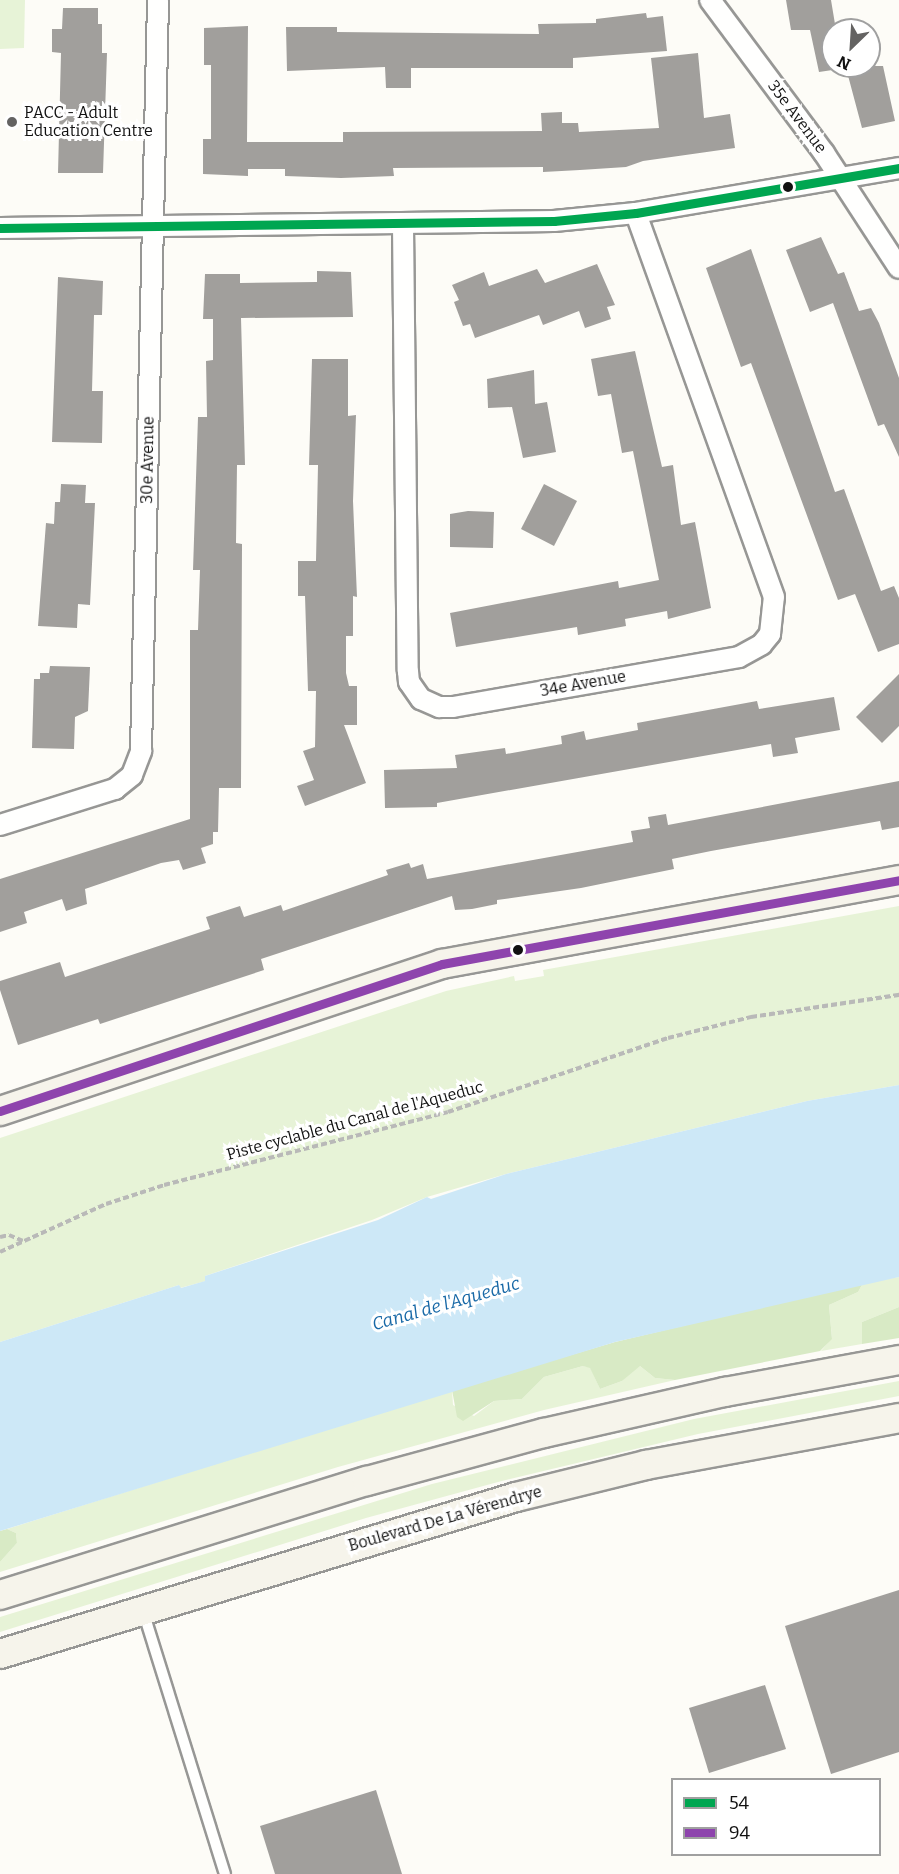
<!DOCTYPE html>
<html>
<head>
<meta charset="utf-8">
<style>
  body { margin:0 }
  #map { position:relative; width:899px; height:1874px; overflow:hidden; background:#fdfcf7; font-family:Bitter,serif }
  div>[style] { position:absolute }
  .green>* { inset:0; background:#e7f3d7 }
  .forest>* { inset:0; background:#d8eac5 }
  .water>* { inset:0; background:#cde8f7 }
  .building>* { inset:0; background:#a19f9c }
  .path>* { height:4px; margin-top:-2px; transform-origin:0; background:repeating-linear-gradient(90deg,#b9b9b8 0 6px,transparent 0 9px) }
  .roads { filter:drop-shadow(2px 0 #979795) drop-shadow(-2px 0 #979795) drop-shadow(0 2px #979795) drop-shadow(0 -2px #979795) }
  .lane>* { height:10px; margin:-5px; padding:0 5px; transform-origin:5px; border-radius:5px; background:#fffffe }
  .street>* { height:20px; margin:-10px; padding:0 10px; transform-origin:10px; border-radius:10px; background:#fffffe }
  .secondary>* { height:28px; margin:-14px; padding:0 14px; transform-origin:14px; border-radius:14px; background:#f6f4eb }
  .bus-1>* { height:9px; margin:-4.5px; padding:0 4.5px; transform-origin:4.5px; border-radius:4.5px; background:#00a651 }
  .bus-2>* { height:9px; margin:-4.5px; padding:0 4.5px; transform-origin:4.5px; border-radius:4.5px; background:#8e44ad }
  .dots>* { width:16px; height:16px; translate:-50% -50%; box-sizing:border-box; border:3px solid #fff; border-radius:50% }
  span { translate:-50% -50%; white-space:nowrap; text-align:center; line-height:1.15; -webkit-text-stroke:6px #fff; paint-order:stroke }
  .poi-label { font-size:16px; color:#111 }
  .left { translate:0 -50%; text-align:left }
  .street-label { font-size:16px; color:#111 }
  .water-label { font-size:18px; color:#1768a6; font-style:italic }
  .legend { position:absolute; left:671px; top:1778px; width:210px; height:78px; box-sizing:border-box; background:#fff; border:2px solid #a0a0a0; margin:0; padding:8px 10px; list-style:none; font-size:18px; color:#111 }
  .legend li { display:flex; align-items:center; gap:12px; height:30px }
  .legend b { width:30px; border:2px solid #a0a0a0 }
  .north { position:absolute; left:821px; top:18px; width:60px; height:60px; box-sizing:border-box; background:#fff; border:2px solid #a0a0a0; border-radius:50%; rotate:205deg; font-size:16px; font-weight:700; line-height:24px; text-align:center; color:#111 }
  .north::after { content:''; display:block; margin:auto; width:21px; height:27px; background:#646362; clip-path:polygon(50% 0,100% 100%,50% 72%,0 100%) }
</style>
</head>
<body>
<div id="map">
  <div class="green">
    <div style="clip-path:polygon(0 0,25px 0,24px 48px,0 49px)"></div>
    <div style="clip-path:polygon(899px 906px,899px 1085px,807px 1101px,506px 1174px,427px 1197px,372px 1220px,205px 1276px,206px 1281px,180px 1288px,179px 1285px,0 1342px,0 1138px,446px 991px,514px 976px,515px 981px,544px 976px,543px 970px)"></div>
    <div style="clip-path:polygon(899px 1277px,899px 1307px,862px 1322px,862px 1344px,821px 1351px,832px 1338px,829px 1305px,858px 1292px,863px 1283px)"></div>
    <div style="clip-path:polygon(583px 1366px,590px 1367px,600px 1389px,622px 1381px,632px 1368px,640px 1366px,655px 1378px,675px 1380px,544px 1410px,338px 1467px,0 1572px,0 1562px,17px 1543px,16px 1533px,7px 1529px,452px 1390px,453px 1405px,474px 1416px,494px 1401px,522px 1399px,544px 1377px)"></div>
    <div style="clip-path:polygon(899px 1381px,899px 1396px,698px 1434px,498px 1482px,366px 1518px,0 1632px,0 1617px,432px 1484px,694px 1419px)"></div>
  </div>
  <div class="forest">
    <div style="clip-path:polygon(863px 1283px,858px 1292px,829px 1305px,832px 1339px,820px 1351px,675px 1380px,655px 1378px,640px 1366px,622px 1381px,600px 1389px,590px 1368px,583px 1366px,544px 1377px,522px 1399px,494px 1401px,463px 1421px,457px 1417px,452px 1390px,615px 1342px)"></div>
    <div style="clip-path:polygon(899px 1307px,899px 1338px,862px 1344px,862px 1322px)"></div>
    <div style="clip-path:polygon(7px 1529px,16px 1533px,17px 1543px,0 1562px,0 1531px)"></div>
  </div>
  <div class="water">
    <div style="clip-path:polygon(899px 1085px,899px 1277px,615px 1342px,0 1531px,0 1342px,179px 1285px,181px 1288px,205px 1281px,205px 1276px,378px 1220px,427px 1197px,431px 1199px,506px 1174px,807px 1101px)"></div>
  </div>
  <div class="building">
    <div style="clip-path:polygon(786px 0,831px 0,836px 30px,833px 30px,833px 66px,883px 66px,895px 121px,862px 128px,846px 68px,819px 72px,810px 30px,791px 30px)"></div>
    <div style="clip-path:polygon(63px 8px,98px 8px,98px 24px,102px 24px,102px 53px,107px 53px,103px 173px,58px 173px,61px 53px,52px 52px,52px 29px,62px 29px)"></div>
    <div style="clip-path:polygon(646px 13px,647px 18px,663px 16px,667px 51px,573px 58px,573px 68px,411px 68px,411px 88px,386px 88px,385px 67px,287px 71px,286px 27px,337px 27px,337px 32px,539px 34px,538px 24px,596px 23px,596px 19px)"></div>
    <div style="clip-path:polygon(248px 26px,247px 142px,343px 142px,343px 132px,542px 131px,541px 113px,562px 112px,562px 123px,578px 123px,579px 132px,659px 128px,651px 58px,698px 53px,704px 118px,730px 114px,735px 148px,643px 161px,626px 167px,580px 170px,543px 172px,543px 167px,393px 168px,394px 176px,341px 178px,285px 176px,285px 169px,248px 169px,248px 176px,203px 174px,203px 139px,211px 139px,211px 65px,204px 65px,204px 28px)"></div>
    <div style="clip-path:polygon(821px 237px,838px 274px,844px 272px,859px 311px,871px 308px,879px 323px,899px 378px,899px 457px,884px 424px,878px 426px,833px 303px,810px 312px,786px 250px)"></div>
    <div style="clip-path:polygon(751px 249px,835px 492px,844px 489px,881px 591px,894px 586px,899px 598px,899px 644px,878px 652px,855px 594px,838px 600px,751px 363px,741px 367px,706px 268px)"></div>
    <div style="clip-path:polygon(597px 264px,615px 305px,607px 307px,611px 319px,585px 328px,579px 311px,543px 325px,539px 315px,475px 338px,470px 324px,463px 326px,454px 302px,459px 300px,452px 285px,484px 272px,489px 286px,537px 269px,545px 283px)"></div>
    <div style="clip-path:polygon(317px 271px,351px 272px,353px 317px,241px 318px,245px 465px,237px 465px,236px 543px,242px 544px,241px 788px,219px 788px,218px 832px,213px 832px,213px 844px,201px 848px,206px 863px,183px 870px,179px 860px,161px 863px,85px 889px,87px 904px,66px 911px,62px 899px,24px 912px,27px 923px,0 932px,0 879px,190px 819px,190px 630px,198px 630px,200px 570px,193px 570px,198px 417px,207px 417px,206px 361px,213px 360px,213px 319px,203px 319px,205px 274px,240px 274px,240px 283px,317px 282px)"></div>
    <div style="clip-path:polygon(58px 277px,103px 281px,102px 315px,94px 315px,92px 391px,103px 391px,102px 443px,52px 442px)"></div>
    <div style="clip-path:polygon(635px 351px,662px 467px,673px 465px,681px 525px,695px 522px,711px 608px,668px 619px,667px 611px,625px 619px,626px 626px,578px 635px,577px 627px,456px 647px,450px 613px,618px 581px,619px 588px,659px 580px,633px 451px,622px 453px,611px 394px,598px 396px,591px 359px)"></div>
    <div style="clip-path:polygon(312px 359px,348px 359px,348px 416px,356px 415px,353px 501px,357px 597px,353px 596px,353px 636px,346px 636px,346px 673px,349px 686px,357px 686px,357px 725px,344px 725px,366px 783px,305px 806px,297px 786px,314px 780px,303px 751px,315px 747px,316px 691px,308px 691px,305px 596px,298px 596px,298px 561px,316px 561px,318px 465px,309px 465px)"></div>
    <div style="clip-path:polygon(534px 370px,535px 404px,547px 402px,556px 452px,523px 458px,512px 407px,488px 408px,487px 379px)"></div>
    <div style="clip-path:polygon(61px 484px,86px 485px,85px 503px,95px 503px,90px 605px,78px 604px,77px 628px,38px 626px,46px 523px,54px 524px,55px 502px,60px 502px)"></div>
    <div style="clip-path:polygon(544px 484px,577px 501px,554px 546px,521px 529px)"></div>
    <div style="clip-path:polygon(468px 511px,494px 512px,493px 548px,450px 547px,450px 514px)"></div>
    <div style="clip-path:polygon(50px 666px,90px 667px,88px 711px,75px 717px,74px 749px,32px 748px,34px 679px,40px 679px,40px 673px,49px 673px)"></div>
    <div style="clip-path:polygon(899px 674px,899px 726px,882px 743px,856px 717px)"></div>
    <div style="clip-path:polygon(834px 697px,840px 730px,795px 738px,798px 753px,773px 757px,771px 744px,437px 803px,437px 807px,385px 808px,384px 770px,457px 768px,455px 755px,505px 748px,506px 754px,562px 744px,561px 736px,584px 731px,586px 740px,638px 730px,637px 723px,757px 701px,759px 709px)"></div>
    <div style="clip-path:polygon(899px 781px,899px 827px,882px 830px,880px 821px,711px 851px,672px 859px,674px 869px,581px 888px,497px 900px,497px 904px,472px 909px,455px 910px,452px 896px,261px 959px,264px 970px,100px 1024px,98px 1019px,18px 1045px,0 990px,0 981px,60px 962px,65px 977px,210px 929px,206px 917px,240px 906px,244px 917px,281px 905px,283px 911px,388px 875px,386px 870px,409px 863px,411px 868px,423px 864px,427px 879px,633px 842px,631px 831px,650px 828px,648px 817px,666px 814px,668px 825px)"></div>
    <div style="clip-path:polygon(899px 1590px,899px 1752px,831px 1774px,785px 1626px)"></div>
    <div style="clip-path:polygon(765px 1685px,786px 1749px,709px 1773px,689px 1708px)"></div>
    <div style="clip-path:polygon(376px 1790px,402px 1874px,275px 1874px,260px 1826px)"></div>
  </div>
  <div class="path">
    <div style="left:0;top:1237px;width:9px;rotate:-13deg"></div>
    <div style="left:9px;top:1235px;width:15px;rotate:23deg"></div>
    <div style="left:0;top:1252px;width:116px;rotate:-24.4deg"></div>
    <div style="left:106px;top:1204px;width:61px;rotate:-18.1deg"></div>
    <div style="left:164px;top:1185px;width:293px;rotate:-14.4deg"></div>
    <div style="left:448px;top:1112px;width:232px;rotate:-18.6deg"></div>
    <div style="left:668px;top:1038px;width:86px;rotate:-14.2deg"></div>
    <div style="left:751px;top:1017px;width:150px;rotate:-8.5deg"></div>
  </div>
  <div class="roads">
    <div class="lane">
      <div style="left:143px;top:1611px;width:275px;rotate:72.7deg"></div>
    </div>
    <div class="street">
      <div style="left:710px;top:0;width:191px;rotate:53.3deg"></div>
      <div style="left:824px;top:153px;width:137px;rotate:56.9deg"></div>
      <div style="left:403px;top:225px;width:446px;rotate:89.4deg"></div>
      <div style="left:408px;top:671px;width:11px;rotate:85deg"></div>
      <div style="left:409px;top:682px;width:21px;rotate:55deg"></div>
      <div style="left:421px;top:699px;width:20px;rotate:24deg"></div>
      <div style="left:439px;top:707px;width:14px"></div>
      <div style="left:453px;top:707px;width:290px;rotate:-9.9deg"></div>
      <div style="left:739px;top:657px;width:26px;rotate:-29deg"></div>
      <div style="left:762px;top:644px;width:13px;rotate:-51deg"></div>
      <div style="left:770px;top:634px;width:37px;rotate:-84deg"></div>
      <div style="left:774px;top:597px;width:408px;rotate:-109.8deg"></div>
      <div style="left:0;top:228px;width:554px;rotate:-0.72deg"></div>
      <div style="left:554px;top:221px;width:82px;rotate:-5.6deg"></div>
      <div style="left:636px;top:213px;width:267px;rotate:-9.7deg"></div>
      <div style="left:0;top:825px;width:121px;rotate:-17.4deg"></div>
      <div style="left:115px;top:789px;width:22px;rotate:-39deg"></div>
      <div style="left:132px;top:775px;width:26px;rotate:-69deg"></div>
      <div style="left:141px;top:751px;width:751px;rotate:-88.7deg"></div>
    </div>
    <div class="secondary">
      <div style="left:0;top:1111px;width:466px;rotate:-18.4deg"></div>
      <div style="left:442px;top:964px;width:465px;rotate:-10.4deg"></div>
      <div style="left:0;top:1595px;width:384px;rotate:-17.3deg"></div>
      <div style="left:367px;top:1481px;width:183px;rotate:-15.2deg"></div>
      <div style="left:544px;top:1433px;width:186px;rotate:-12.8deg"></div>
      <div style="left:725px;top:1392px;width:177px;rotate:-10.4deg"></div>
      <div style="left:0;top:1654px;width:539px;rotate:-16.92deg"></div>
      <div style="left:516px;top:1497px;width:134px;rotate:-13.8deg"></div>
      <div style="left:646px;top:1465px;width:257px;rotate:-10.5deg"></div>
    </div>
  </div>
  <div class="bus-1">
    <div style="left:0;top:228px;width:554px;rotate:-0.72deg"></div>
    <div style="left:554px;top:221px;width:82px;rotate:-5.6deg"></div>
    <div style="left:636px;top:213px;width:267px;rotate:-9.7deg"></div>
  </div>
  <div class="bus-2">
    <div style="left:0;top:1111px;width:466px;rotate:-18.4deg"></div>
    <div style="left:442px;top:964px;width:465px;rotate:-10.4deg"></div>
  </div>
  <div class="dots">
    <div style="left:12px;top:122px;background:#646362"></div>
    <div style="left:788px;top:187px;background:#111"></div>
    <div style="left:518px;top:950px;background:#111"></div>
  </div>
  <div class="poi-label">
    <span class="left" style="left:24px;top:122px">PACC - Adult<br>Education Centre</span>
  </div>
  <div class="street-label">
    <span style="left:797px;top:117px;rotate:53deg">35e Avenue</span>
    <span style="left:148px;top:460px;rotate:-89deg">30e Avenue</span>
    <span style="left:583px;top:684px;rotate:-10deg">34e Avenue</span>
    <span style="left:355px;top:1121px;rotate:-15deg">Piste cyclable du Canal de l'Aqueduc</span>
    <span style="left:445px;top:1519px;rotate:-16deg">Boulevard De La Vérendrye</span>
  </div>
  <div class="water-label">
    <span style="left:446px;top:1304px;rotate:-16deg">Canal de l'Aqueduc</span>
  </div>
  <ul class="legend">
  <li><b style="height:8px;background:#00a651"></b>54</li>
  <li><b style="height:8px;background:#8e44ad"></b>94</li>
  </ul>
  <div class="north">N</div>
</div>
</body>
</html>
